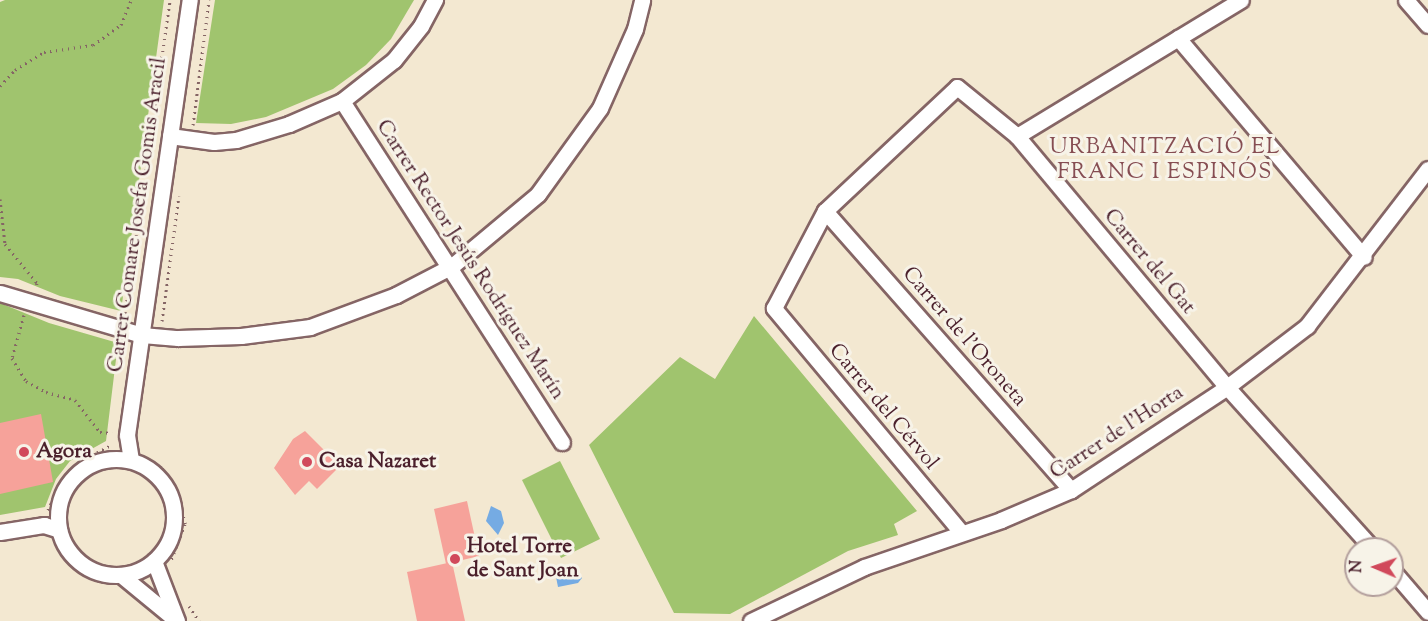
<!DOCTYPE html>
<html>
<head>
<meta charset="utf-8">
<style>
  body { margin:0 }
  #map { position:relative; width:1428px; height:621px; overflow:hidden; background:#f3e8d1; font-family:"Sorts Mill Goudy",serif }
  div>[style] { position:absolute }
  .green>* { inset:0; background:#a0c46e }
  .water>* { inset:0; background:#75abe3 }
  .building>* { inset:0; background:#f6a29a }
  .path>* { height:3px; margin-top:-1.5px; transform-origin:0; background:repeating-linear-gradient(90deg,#856565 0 1.5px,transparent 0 6px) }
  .roads { filter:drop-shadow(2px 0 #856565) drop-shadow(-2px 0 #856565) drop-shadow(0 2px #856565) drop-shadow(0 -2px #856565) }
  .street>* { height:15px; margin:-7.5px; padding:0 7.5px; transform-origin:7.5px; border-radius:7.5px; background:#fff }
  .street>.ring { margin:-7.5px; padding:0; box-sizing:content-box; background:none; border:15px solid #fff; border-radius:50% }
  .dots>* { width:16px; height:16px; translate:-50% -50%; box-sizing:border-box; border:3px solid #f7f3e8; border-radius:50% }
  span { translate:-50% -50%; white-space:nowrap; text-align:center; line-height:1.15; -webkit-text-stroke:6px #f7f3e8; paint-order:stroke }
  .street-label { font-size:21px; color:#4a1f2b }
  .poi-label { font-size:21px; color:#4a1f2b; font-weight:700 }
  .left { translate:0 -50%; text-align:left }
  .neighbourhood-label { font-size:22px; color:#864d52; letter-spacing:1.5px }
  .north { position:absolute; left:1344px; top:537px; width:60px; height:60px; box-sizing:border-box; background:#f7f3e8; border:2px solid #b29e9c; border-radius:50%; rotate:272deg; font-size:16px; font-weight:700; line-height:24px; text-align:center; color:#4a1f2b }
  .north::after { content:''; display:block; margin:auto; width:21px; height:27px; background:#d1495b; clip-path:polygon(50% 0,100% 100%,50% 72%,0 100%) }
</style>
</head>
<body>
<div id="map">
  <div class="green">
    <div style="clip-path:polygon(5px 0,164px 0,121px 311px,60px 296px,18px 279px,0 277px,0 2px)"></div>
    <div style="clip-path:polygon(215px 0,414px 0,391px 39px,366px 65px,333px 89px,266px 117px,231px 124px,196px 123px)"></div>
    <div style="clip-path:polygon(0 303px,49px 323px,118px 343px,106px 441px,70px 461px,56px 479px,45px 507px,0 515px)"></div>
    <div style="clip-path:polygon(754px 316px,917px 511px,894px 524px,898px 535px,848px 551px,730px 614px,674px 613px,589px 445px,680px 357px,715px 379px)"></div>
    <div style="clip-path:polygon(560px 461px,600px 539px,561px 558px,522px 480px)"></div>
  </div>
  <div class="water">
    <div style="clip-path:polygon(491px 506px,501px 511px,504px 523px,498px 535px,486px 521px)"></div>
    <div style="clip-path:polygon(576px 572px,582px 578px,578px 583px,558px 587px,556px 577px)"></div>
  </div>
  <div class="building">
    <div style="clip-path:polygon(41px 414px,53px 482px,0 494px,0 423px)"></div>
    <div style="clip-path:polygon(305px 431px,340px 466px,317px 489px,309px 481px,295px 495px,274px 468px,293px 439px)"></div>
    <div style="clip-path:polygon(467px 501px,479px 556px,446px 564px,434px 509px)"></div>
    <div style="clip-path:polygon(452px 562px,465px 621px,417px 621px,407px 572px)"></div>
  </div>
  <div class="path">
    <div style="left:0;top:86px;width:22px;rotate:-47deg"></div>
    <div style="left:15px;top:70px;width:34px;rotate:-32deg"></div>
    <div style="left:44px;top:52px;width:49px;rotate:-8.1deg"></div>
    <div style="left:93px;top:45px;width:34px;rotate:-36deg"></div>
    <div style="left:121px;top:25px;width:27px;rotate:-68deg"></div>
    <div style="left:193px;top:125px;width:126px;rotate:-82.7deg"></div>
    <div style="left:0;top:199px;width:45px;rotate:83.7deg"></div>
    <div style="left:5px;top:244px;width:50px;rotate:50.6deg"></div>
    <div style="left:37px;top:283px;width:4px;rotate:104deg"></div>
    <div style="left:125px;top:313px;width:316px;rotate:-81.8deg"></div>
    <div style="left:24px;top:315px;width:45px;rotate:105.6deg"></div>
    <div style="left:12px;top:358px;width:27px;rotate:59deg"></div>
    <div style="left:26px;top:381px;width:23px;rotate:29deg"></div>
    <div style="left:46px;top:392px;width:30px;rotate:15deg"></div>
    <div style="left:75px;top:400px;width:41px;rotate:52deg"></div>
    <div style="left:100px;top:432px;width:12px;rotate:5deg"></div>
    <div style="left:162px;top:321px;width:126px;rotate:-82.3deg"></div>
    <div style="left:145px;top:458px;width:20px;rotate:30deg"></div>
    <div style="left:162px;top:468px;width:30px;rotate:57deg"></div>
    <div style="left:178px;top:493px;width:32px;rotate:77deg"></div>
    <div style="left:185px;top:524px;width:39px;rotate:111deg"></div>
    <div style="left:48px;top:510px;width:35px;rotate:-65deg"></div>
    <div style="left:63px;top:478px;width:25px;rotate:-43deg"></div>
    <div style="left:81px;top:461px;width:34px;rotate:-28deg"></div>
    <div style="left:189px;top:606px;width:18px;rotate:56deg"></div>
  </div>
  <div class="roads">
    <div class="street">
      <div style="left:1406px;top:0;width:33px;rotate:49deg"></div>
      <div style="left:1178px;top:38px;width:287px;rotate:49.7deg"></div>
      <div style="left:342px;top:101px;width:406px;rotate:57.2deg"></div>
      <div style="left:170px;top:136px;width:44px;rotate:7.8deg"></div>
      <div style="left:214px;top:142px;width:22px;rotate:-5deg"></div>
      <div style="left:236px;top:140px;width:55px;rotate:-16.8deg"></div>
      <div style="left:289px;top:124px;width:58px;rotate:-23.5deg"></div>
      <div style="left:342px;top:101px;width:66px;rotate:-38.3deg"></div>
      <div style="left:394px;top:60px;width:43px;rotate:-51.5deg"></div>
      <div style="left:421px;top:26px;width:30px;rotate:-62deg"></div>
      <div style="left:1017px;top:136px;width:262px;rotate:-31.3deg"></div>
      <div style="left:825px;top:211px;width:372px;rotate:48.6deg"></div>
      <div style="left:0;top:293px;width:148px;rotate:16.5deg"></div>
      <div style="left:142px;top:335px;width:36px;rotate:5deg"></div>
      <div style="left:178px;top:338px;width:63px;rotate:-1.8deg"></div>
      <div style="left:241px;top:336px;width:70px;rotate:-7.4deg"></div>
      <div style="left:310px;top:327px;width:92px;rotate:-20.4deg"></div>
      <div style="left:396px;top:295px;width:63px;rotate:-27.4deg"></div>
      <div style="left:452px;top:266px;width:112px;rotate:-39.9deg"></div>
      <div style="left:538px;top:194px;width:106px;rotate:-54.2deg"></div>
      <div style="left:600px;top:108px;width:86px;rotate:-66.1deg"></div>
      <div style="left:635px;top:29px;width:30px;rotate:-76deg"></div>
      <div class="ring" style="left:58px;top:459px;width:101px;height:101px"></div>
      <div style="left:131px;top:460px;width:25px;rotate:-99deg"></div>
      <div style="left:127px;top:435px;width:440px;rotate:-81.8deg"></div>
      <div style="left:0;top:532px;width:45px;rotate:-9deg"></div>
      <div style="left:44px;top:525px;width:16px;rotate:18deg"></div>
      <div style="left:961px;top:532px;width:292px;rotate:-129.9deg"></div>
      <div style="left:774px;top:308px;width:110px;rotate:-62.3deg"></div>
      <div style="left:825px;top:211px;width:181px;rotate:-43.2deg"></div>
      <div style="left:957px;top:87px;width:77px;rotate:39.2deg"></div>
      <div style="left:1017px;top:136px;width:327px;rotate:50.1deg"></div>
      <div style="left:1227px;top:387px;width:218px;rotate:48deg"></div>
      <div style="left:154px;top:561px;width:64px;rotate:69deg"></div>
      <div style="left:1392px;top:570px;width:55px;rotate:49.4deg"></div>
      <div style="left:121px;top:575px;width:72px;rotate:39.4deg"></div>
      <div style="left:751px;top:621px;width:125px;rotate:-25.5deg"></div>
      <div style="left:864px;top:567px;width:145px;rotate:-18.9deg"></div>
      <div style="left:1001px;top:520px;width:76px;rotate:-23.2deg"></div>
      <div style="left:1071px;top:490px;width:187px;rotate:-33.4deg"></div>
      <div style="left:1227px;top:387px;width:101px;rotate:-37.3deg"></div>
      <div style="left:1307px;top:326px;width:198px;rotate:-52.4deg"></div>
    </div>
  </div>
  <div class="dots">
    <div style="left:24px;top:452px;background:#d1495b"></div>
    <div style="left:307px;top:462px;background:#d1495b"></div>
    <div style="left:455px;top:559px;background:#d1495b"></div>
  </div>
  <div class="street-label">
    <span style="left:138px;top:215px;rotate:-82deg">Carrer Comare Josefa Gomis Aracil</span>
    <span style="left:470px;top:260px;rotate:57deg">Carrer Rector Jesús Rodríguez Marín</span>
    <span style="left:1149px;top:262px;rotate:50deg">Carrer del Gat</span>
    <span style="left:964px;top:337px;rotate:49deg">Carrer de l'Oroneta</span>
    <span style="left:883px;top:407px;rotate:50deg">Carrer del Cérvol</span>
    <span style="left:1117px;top:433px;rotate:-33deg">Carrer de l'Horta</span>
  </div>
  <div class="poi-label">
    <span class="left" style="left:36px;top:452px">Agora</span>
    <span class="left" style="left:319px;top:462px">Casa Nazaret</span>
    <span class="left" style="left:467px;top:559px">Hotel Torre<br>de Sant Joan</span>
  </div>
  <div class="neighbourhood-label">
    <span style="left:1165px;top:161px">URBANITZACIÓ EL<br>FRANC I ESPINÓS</span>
  </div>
  <div class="north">N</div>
</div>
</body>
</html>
